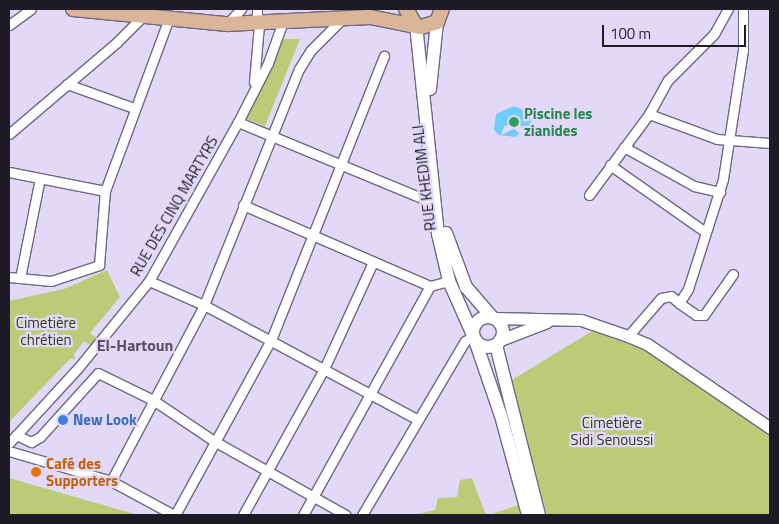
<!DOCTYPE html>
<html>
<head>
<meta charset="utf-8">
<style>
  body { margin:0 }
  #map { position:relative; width:779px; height:524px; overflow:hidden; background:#e1d9f7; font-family:"Titillium Web",sans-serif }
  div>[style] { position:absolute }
  .green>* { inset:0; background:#bdcb78 }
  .water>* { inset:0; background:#6fccf8 }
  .roads { filter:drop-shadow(1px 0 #6f6782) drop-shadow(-1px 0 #6f6782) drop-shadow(0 1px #6f6782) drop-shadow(0 -1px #6f6782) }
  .minor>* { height:9px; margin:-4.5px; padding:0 4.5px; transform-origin:4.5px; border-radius:4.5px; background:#fff }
  .tertiary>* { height:11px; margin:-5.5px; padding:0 5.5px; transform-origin:5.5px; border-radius:5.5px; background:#fff }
  .secondary>* { height:12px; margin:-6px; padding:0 6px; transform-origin:6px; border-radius:6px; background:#fff }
  .secondary>.ring { margin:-6px; padding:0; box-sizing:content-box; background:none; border:12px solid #fff; border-radius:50% }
  .primary>* { height:14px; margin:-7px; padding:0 7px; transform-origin:7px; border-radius:7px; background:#dbb59a }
  .dots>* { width:14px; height:14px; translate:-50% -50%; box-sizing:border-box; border:2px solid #e1d9f7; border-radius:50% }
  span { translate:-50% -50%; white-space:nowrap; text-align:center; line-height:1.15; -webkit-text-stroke:4.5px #e1d9f7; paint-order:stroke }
  .leisure-label { font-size:15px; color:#27864d; font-weight:700 }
  .left { translate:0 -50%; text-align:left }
  .street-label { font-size:15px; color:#1e1b26 }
  .park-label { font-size:15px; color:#363b17 }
  .shop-label { font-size:15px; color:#366cbe; font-weight:700 }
  .food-label { font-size:15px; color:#c56008; font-weight:700 }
  .neighbourhood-label { font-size:16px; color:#564f68; font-weight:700 }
  .frame { position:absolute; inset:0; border:10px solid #1e1b26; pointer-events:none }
  .scale { position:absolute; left:602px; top:25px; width:144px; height:22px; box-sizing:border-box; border:2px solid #1e1b26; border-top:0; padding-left:6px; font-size:15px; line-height:18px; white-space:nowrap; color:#1e1b26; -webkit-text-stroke:4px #e1d9f7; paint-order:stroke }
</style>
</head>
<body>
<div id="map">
  <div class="green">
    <div style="clip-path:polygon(279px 39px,300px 39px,265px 126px,247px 119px)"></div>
    <div style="clip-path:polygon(107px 270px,120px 297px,90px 333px,97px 338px,92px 347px,84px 341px,74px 354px,75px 360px,71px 358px,9px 422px,9px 301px,64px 289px)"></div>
    <div style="clip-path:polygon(594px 330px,644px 349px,770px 436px,770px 515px,547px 515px,510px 381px)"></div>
    <div style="clip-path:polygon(9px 478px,138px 515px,9px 515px)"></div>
    <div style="clip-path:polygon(472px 478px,486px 515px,414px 515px,435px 510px,438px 498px,457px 497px,460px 480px)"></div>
    <div style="clip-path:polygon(518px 505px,521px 515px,489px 515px)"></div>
  </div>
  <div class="water">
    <div style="clip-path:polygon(514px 106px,527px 112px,537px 134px,532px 135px,520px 125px,513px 124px,504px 126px,501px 135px,514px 129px,519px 133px,516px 137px,499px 135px,494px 130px,496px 114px)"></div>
  </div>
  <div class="roads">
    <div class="minor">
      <div style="left:257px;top:9px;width:16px;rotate:90deg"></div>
      <div style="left:227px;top:24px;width:21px;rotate:-47deg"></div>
      <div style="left:9px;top:25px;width:27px;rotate:-36deg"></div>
      <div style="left:254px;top:82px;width:57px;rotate:-85deg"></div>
      <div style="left:67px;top:84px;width:71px;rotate:19.7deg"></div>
      <div style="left:649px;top:114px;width:72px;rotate:20.2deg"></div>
      <div style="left:717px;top:139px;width:53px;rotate:4.3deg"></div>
      <div style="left:238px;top:122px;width:212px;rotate:22.5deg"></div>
      <div style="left:9px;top:134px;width:142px;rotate:-40.4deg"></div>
      <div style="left:117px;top:42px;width:35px;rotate:-45deg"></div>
      <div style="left:624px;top:147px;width:80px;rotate:29.1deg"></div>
      <div style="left:694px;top:186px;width:27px;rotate:13deg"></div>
      <div style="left:610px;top:165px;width:115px;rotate:35.1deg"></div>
      <div style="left:9px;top:172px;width:98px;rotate:11.2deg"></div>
      <div style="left:589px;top:195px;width:101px;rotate:-53.5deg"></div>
      <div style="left:649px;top:114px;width:39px;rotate:-61deg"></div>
      <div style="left:668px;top:80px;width:65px;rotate:-45deg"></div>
      <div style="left:714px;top:34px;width:29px;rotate:-61deg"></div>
      <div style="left:243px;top:205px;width:204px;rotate:23.4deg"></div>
      <div style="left:430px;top:286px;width:20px;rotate:-15deg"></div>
      <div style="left:9px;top:277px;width:42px;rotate:5.4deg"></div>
      <div style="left:51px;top:281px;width:51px;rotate:-18.4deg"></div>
      <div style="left:99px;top:265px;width:74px;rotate:-85.4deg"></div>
      <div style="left:105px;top:191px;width:181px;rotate:-69.7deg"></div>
      <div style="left:20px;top:278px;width:102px;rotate:-78.7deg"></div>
      <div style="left:149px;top:281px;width:60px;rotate:23.6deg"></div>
      <div style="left:204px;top:305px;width:242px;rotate:28.2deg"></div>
      <div style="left:679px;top:303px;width:21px;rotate:35deg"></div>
      <div style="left:696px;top:315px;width:8px"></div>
      <div style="left:704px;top:315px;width:50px;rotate:-54.7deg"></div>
      <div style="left:628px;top:336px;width:50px;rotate:-49deg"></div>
      <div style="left:661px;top:298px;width:10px;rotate:-11deg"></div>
      <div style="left:671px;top:296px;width:11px;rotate:41deg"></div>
      <div style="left:679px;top:303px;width:17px;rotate:-57deg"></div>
      <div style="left:688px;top:289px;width:115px;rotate:-72.3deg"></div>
      <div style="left:723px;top:179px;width:131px;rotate:-81.2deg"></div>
      <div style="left:743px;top:50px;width:41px;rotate:-90deg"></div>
      <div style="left:16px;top:435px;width:17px;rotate:25deg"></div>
      <div style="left:31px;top:442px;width:10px;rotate:-29deg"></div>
      <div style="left:40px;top:437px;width:86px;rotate:-47.8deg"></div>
      <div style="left:98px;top:373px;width:61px;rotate:26.1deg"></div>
      <div style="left:153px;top:400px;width:73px;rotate:33.9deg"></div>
      <div style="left:214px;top:441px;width:151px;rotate:29.3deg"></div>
      <div style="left:9px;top:443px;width:102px;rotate:-47.4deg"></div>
      <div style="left:78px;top:368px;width:112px;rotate:-50.8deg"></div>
      <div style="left:149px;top:281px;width:182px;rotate:-60.8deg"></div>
      <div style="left:238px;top:122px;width:66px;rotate:-63deg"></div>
      <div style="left:268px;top:63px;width:41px;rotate:-70.3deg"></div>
      <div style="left:9px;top:451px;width:106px;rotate:16.4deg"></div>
      <div style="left:111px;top:481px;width:72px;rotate:28.4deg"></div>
      <div style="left:111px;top:481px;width:199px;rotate:-62.1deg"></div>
      <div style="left:204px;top:305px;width:254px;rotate:-68.1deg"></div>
      <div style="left:299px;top:69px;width:22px;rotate:-58deg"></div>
      <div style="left:311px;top:50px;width:47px;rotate:-45deg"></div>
      <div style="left:175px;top:515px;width:200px;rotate:-61.3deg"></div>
      <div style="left:271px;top:340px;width:306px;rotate:-68.3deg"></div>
      <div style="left:243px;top:515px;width:167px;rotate:-61deg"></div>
      <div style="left:324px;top:369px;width:118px;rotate:-65.4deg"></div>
      <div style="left:303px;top:515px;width:262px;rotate:-61deg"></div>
      <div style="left:362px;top:515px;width:202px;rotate:-59.4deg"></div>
      <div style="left:465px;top:341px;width:9px;rotate:-32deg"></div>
    </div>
    <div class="tertiary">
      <div style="left:495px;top:318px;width:86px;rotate:1.3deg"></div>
      <div style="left:581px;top:320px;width:50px;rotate:18.8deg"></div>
      <div style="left:628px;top:336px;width:21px;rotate:23deg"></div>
      <div style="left:647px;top:344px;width:149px;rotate:34.3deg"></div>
      <div style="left:500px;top:340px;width:50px;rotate:-21deg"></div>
    </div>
    <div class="secondary">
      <div style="left:416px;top:25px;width:210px;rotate:84deg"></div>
      <div style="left:438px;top:234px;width:48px;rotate:76.8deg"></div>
      <div style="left:449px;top:281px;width:57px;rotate:66.1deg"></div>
      <div style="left:430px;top:89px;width:67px;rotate:-84deg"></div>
      <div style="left:446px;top:233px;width:58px;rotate:69.7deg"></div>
      <div style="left:466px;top:287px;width:40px;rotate:49deg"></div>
      <div class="ring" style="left:473px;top:317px;width:18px;height:18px"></div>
      <div style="left:475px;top:340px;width:80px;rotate:71.1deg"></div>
      <div style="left:501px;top:416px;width:103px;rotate:74.7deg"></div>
      <div style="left:496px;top:345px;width:175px;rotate:75.8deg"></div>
    </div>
    <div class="primary">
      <div style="left:73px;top:9px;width:155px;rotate:5.6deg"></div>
      <div style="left:227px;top:24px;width:143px;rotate:-2.8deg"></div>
      <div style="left:370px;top:17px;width:52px;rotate:11.1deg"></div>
      <div style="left:421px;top:27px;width:17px;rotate:-17deg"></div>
      <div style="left:437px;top:22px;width:14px;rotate:-69deg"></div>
      <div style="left:406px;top:9px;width:17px;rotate:59deg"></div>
    </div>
  </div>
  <div class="dots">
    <div style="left:514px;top:122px;background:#2e9e5b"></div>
    <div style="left:63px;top:420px;background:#3f7fe0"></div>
    <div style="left:36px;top:472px;background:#e8710a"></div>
  </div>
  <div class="leisure-label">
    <span class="left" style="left:524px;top:122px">Piscine les<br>zianides</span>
  </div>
  <div class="street-label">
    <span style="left:424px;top:178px;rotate:-97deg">RUE KHEDIM ALI</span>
    <span style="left:174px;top:206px;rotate:-60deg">RUE DES CINQ MARTYRS</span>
  </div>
  <div class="park-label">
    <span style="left:46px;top:331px">Cimetière<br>chrétien</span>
    <span style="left:612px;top:431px">Cimetière<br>Sidi Senoussi</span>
  </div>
  <div class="shop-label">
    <span class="left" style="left:73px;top:420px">New Look</span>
  </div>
  <div class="food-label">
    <span class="left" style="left:46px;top:472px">Café des<br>Supporters</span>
  </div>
  <div class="neighbourhood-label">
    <span style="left:135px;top:345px">El-Hartoun</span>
  </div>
  <div class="frame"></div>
  <div class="scale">100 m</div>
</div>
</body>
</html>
